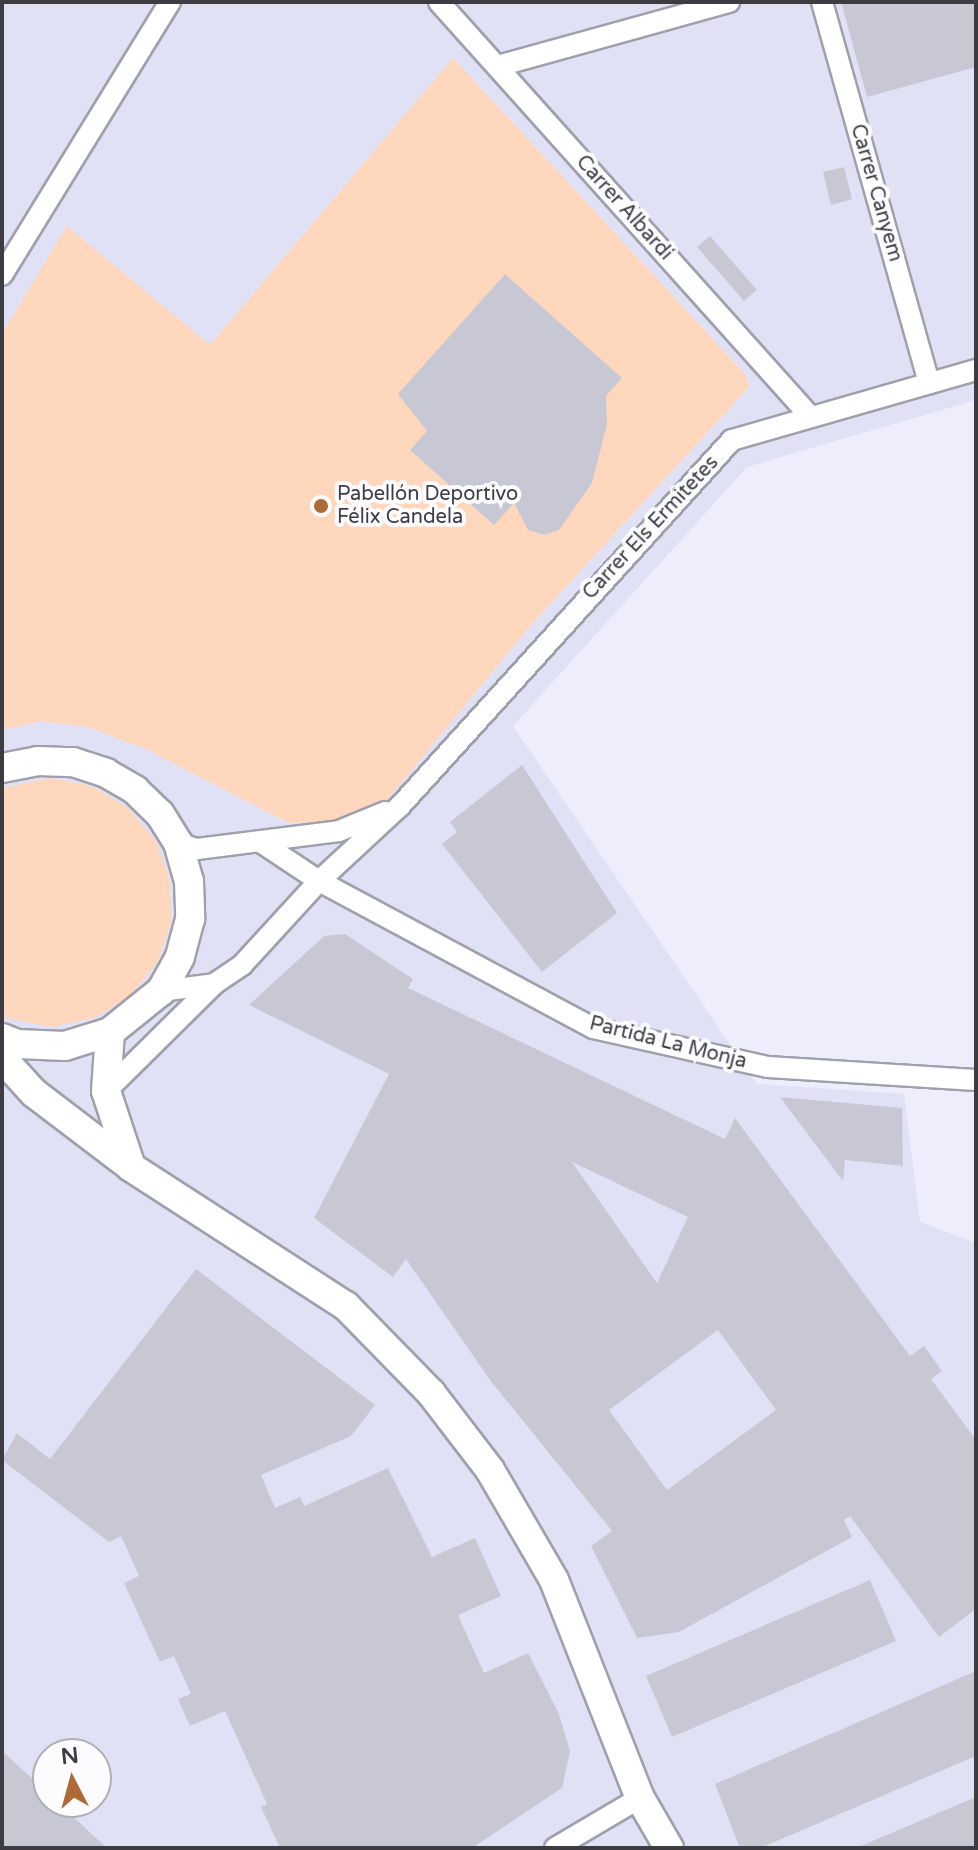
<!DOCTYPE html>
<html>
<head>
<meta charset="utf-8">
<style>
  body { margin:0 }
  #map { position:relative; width:978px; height:1850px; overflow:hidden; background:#ededfb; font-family:"Varela Round",sans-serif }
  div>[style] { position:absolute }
  .built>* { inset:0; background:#e1e1f5 }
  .green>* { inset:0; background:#ffd7bc }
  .building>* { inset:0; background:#c8c8d5 }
  .roads { filter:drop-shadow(2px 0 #a0a0ac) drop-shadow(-2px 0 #a0a0ac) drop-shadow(0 2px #a0a0ac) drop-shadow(0 -2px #a0a0ac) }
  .street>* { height:20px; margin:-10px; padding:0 10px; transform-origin:10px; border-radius:10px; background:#fff }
  .secondary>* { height:28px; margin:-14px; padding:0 14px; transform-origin:14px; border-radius:14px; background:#fff }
  .dots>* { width:22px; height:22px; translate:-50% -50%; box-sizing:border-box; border:4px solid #fcfcfe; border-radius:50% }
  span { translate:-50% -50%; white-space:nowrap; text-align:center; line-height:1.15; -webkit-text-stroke:8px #fcfcfe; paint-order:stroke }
  .street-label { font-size:20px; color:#3d3c42 }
  .poi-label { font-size:20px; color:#3d3c42 }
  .left { translate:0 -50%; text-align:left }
  .frame { position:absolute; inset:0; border:4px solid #3d3c42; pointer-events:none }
  .north { position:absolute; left:32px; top:1738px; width:80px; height:80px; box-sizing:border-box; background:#fcfcfe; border:2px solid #b0afb3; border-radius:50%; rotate:354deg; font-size:22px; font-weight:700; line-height:32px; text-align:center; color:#3d3c42 }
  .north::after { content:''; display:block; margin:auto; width:28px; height:36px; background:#ad6a37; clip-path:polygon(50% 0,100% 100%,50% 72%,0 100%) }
</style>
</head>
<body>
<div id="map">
  <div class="built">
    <div style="clip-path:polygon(evenodd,2px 2px,976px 2px,976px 400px,747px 467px,513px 726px,757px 1084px,904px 1094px,920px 1222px,976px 1243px,976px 1848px,2px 1848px,2px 2px,48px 1754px,96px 1754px,96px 1802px,48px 1802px,48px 1754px)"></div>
  </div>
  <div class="green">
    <div style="clip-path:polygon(453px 58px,746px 375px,749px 387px,531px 625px,387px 800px,331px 821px,289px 823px,148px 750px,88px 727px,41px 721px,2px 730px,2px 334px,67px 226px,210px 345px)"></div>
    <div style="clip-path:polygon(50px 778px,92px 786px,128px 808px,156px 841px,170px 880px,171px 923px,157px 963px,130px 996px,94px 1018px,52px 1027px,2px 1017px,2px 788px)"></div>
  </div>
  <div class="building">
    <div style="clip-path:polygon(841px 2px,976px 2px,976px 67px,867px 97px)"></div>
    <div style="clip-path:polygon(844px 167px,852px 199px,831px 205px,823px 172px)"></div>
    <div style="clip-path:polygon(710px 236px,757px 290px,744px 301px,697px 247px)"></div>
    <div style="clip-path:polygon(505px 274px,622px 378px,606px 396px,607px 424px,592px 483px,559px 530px,544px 535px,528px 530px,514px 503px,494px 525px,410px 450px,427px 431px,398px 394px)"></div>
    <div style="clip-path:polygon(522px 765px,617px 913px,542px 972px,442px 844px,457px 832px,450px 822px)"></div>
    <div style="clip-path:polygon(evenodd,345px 934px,413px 979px,408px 988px,725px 1139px,735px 1118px,910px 1356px,924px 1346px,942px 1371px,931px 1379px,976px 1440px,976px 1609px,939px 1637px,850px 1516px,844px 1520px,852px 1537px,679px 1632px,637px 1638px,591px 1546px,612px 1531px,490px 1380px,406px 1259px,393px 1277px,314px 1218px,389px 1074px,249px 1005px,324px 936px,345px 934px,572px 1162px,688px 1217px,657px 1283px,572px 1162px,345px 934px,718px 1330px,776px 1410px,667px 1490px,609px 1410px,718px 1330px)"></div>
    <div style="clip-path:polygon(780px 1097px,902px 1108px,903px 1166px,845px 1160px,843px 1181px)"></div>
    <div style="clip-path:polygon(196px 1269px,375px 1405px,351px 1436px,261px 1475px,275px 1508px,300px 1497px,304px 1506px,388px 1468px,432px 1557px,475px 1538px,501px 1596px,458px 1615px,484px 1673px,528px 1653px,559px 1714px,570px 1751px,562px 1788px,472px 1848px,280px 1848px,261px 1807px,267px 1804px,225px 1711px,190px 1726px,178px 1699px,191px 1694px,174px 1656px,160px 1662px,124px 1583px,139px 1576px,121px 1536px,109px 1542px,2px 1460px,17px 1433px,50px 1459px)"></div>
    <div style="clip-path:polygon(870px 1580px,896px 1641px,672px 1737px,646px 1676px)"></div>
    <div style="clip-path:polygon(976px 1671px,976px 1756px,760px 1848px,740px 1848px,715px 1784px)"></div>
    <div style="clip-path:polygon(2px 1751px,48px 1793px,48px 1802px,57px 1802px,107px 1848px,2px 1848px)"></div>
    <div style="clip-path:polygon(976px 1797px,976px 1848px,856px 1848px)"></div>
  </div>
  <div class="roads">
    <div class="street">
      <div style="left:439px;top:2px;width:554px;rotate:48.14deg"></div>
      <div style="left:822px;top:2px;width:396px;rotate:74.3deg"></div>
      <div style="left:498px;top:66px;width:240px;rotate:-15.5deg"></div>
      <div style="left:2px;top:275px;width:321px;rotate:-58.4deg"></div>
      <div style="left:178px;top:843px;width:20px;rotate:18deg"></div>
      <div style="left:197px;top:849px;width:143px;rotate:-7.2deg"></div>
      <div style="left:339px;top:831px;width:50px;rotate:-22.4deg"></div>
      <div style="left:262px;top:843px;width:69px;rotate:33.7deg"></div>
      <div style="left:319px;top:881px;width:311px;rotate:28.2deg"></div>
      <div style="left:593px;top:1028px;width:179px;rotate:12.6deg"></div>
      <div style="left:768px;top:1067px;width:208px;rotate:3.6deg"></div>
      <div style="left:161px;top:991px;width:53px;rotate:-7.5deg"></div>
      <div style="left:214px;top:984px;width:34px;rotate:-34deg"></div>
      <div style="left:242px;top:965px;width:114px;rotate:-47.5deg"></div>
      <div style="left:319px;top:881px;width:110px;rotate:-42.8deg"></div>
      <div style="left:400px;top:806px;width:494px;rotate:-47.8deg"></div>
      <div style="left:732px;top:440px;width:254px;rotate:-16deg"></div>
      <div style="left:106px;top:1091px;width:152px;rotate:-44.7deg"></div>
      <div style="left:555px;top:1848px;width:99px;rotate:-30.5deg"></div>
    </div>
    <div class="secondary">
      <div style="left:2px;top:768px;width:37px;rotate:-11deg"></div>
      <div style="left:38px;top:761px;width:35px;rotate:2deg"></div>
      <div style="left:73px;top:762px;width:35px;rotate:18deg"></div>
      <div style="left:106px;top:773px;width:34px;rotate:30deg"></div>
      <div style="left:135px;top:790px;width:35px;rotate:44deg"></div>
      <div style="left:160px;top:814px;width:34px;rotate:58deg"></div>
      <div style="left:178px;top:843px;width:40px;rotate:74deg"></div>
      <div style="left:189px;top:881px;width:38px;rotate:88deg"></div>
      <div style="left:190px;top:919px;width:39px;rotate:105deg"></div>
      <div style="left:180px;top:957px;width:39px;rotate:119deg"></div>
      <div style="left:161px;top:991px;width:65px;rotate:141.2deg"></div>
      <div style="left:110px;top:1032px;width:47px;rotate:162.7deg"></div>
      <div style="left:65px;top:1046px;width:48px;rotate:-177.6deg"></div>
      <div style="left:17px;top:1044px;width:16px;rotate:-158deg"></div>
      <div style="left:110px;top:1032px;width:59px;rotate:93.9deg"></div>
      <div style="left:106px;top:1091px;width:80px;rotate:71.8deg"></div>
      <div style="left:2px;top:1058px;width:47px;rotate:47.6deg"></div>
      <div style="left:34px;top:1093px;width:122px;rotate:37.3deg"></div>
      <div style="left:131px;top:1167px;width:256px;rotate:32.9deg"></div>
      <div style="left:346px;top:1306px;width:122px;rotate:45.7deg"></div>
      <div style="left:431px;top:1393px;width:97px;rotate:52.5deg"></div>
      <div style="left:490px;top:1470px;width:127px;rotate:59.8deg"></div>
      <div style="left:554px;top:1580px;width:234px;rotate:68.5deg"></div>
      <div style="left:640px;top:1798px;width:58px;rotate:59.9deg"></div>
    </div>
  </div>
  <div class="dots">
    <div style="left:321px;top:506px;background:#ad6a37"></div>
  </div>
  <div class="street-label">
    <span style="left:876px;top:193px;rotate:74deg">Carrer Canyem</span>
    <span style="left:624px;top:208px;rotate:48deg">Carrer Albardi</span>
    <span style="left:651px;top:528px;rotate:-47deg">Carrer Els Ermitetes</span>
    <span style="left:668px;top:1043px;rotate:14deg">Partida La Monja</span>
  </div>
  <div class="poi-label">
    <span class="left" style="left:337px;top:506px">Pabellón Deportivo<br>Félix Candela</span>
  </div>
  <div class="frame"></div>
  <div class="north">N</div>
</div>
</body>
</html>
